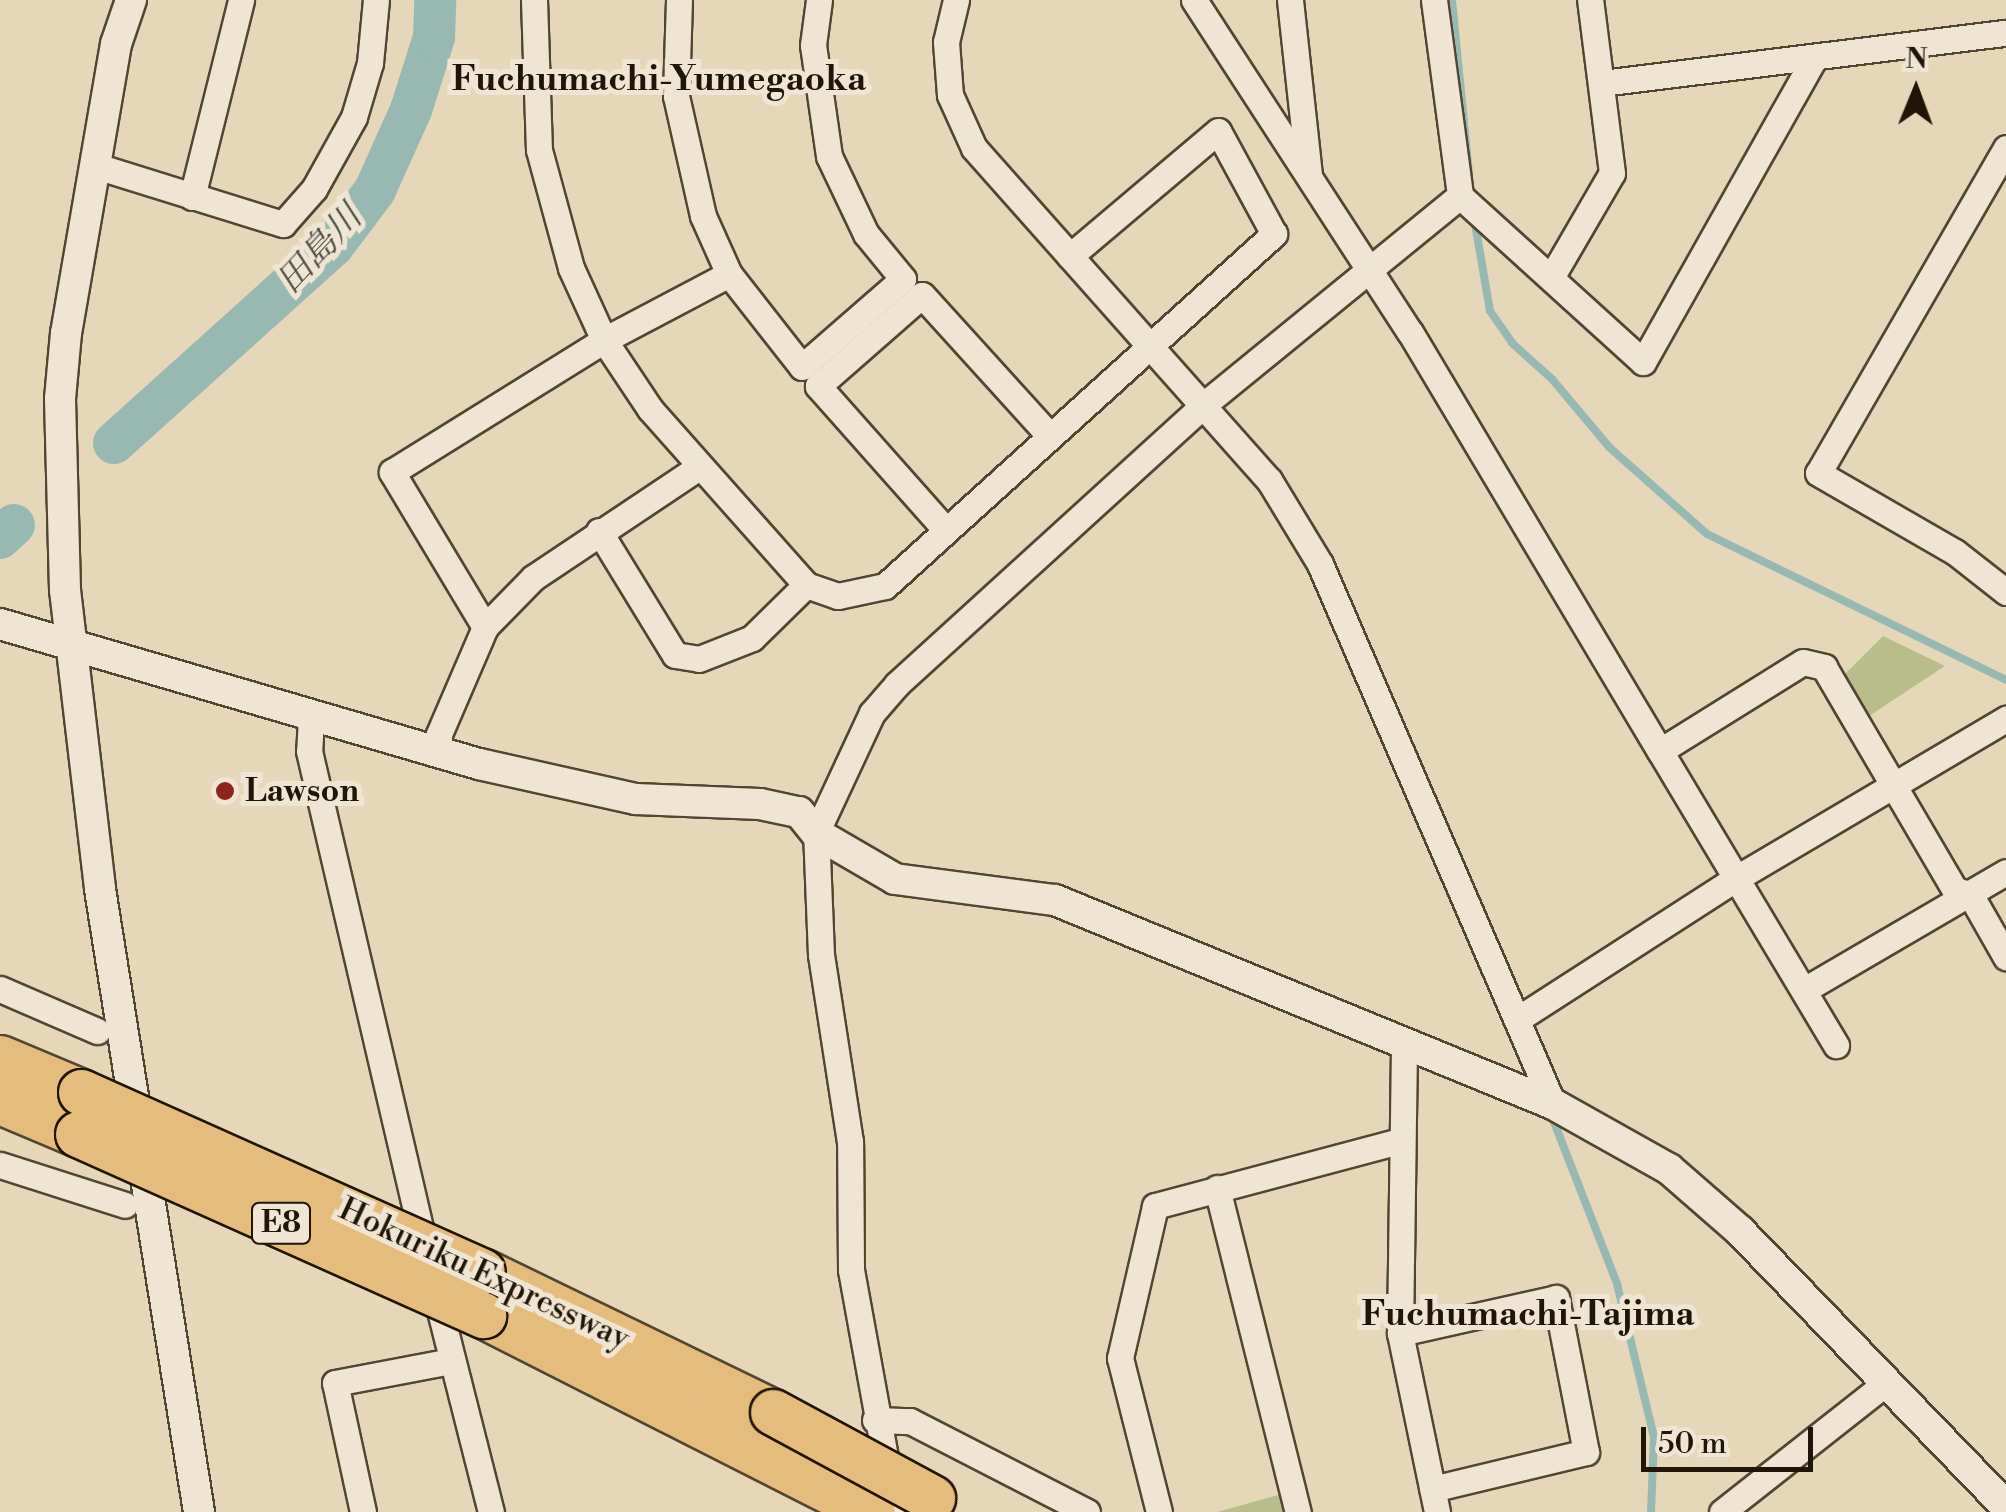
<!DOCTYPE html>
<html>
<head>
<meta charset="utf-8">
<style>
  body { margin:0 }
  #map { position:relative; width:2006px; height:1512px; overflow:hidden; background:#e7d7b9; font-family:"Libre Bodoni","Noto Serif JP",serif }
  div>[style] { position:absolute }
  .green>* { inset:0; background:#b9bd8c }
  .stream>* { height:8px; margin:-4px; padding:0 4px; transform-origin:4px; border-radius:4px; background:#97b9b2 }
  .river>* { height:42px; margin:-21px; padding:0 21px; transform-origin:21px; border-radius:21px; background:#97b9b2 }
  .roads { filter:drop-shadow(2px 0 #524633) drop-shadow(-2px 0 #524633) drop-shadow(0 2px #524633) drop-shadow(0 -2px #524633) }
  .minor>* { height:25px; margin:-12.5px; padding:0 12.5px; transform-origin:12.5px; border-radius:12.5px; background:#efe5d2 }
  .tertiary>* { height:30px; margin:-15px; padding:0 15px; transform-origin:15px; border-radius:15px; background:#efe5d2 }
  .motorway>* { height:45px; margin:-22.5px; padding:0 22.5px; transform-origin:22.5px; border-radius:22.5px; background:#e4bc7c }
  .bridges { filter:drop-shadow(2px 0 #201506) drop-shadow(-2px 0 #201506) drop-shadow(0 2px #201506) drop-shadow(0 -2px #201506) }
  .motorway-bridge>* { height:45px; margin:-22.5px; padding:0 22.5px; transform-origin:22.5px; border-radius:22.5px; background:#e4bc7c }
  .dots>* { width:28px; height:28px; translate:-50% -50%; box-sizing:border-box; border:5px solid #efe5d2; border-radius:50% }
  span { translate:-50% -50%; white-space:nowrap; text-align:center; line-height:1.15; -webkit-text-stroke:10px #efe5d2; paint-order:stroke }
  .shield-label span { padding:2px 8px; background:#efe5d2; border:2px solid; border-radius:8px; -webkit-text-stroke-width:0 }
  .shield-label { font-size:30px; color:#201506; font-weight:700 }
  .poi-label { font-size:32px; color:#201506; font-weight:700 }
  .left { translate:0 -50%; text-align:left }
  .street-label { font-size:32px; color:#201506 }
  .neighbourhood-label { font-size:35px; color:#201506; font-weight:700 }
  .water-label { font-size:35px; color:#4a4e42; font-style:italic }
  .north { position:absolute; left:1866px; top:40px; width:100px; height:100px; -webkit-text-stroke:8px #efe5d2; paint-order:stroke; rotate:1deg; font-size:28px; font-weight:700; line-height:40px; text-align:center; color:#201506 }
  .north::after { content:''; display:block; margin:auto; width:35px; height:45px; background:#201506; clip-path:polygon(50% 0,100% 100%,50% 72%,0 100%) }
  .scale { position:absolute; left:1641px; top:1427px; width:172px; height:45px; box-sizing:border-box; border:5px solid #201506; border-top:0; padding-left:12px; font-size:30px; line-height:35px; white-space:nowrap; color:#201506; -webkit-text-stroke:8px #efe5d2; paint-order:stroke }
</style>
</head>
<body>
<div id="map">
  <div class="green">
    <div style="clip-path:polygon(1883px 636px,1945px 666px,1866px 718px,1842px 677px)"></div>
    <div style="clip-path:polygon(1282px 1494px,1286px 1512px,1217px 1512px)"></div>
  </div>
  <div class="stream">
    <div style="left:1452px;top:0;width:175px;rotate:84.4deg"></div>
    <div style="left:1474px;top:218px;width:94px;rotate:80.2deg"></div>
    <div style="left:1490px;top:311px;width:39px;rotate:55deg"></div>
    <div style="left:1512px;top:343px;width:54px;rotate:42deg"></div>
    <div style="left:1552px;top:379px;width:89px;rotate:50deg"></div>
    <div style="left:1609px;top:447px;width:131px;rotate:41.6deg"></div>
    <div style="left:1707px;top:534px;width:333px;rotate:26deg"></div>
    <div style="left:1554px;top:1122px;width:174px;rotate:68.7deg"></div>
    <div style="left:1617px;top:1284px;width:157px;rotate:76.4deg"></div>
    <div style="left:1654px;top:1437px;width:75px;rotate:92.3deg"></div>
  </div>
  <div class="river">
    <div style="left:114px;top:443px;width:295px;rotate:-42deg"></div>
    <div style="left:333px;top:246px;width:70px;rotate:-53.1deg"></div>
    <div style="left:375px;top:190px;width:88px;rotate:-65.8deg"></div>
    <div style="left:411px;top:110px;width:77px;rotate:-72.5deg"></div>
    <div style="left:434px;top:37px;width:37px;rotate:-88deg"></div>
    <div style="left:0;top:538px;width:19px;rotate:-43deg"></div>
  </div>
  <div class="roads">
    <div class="minor">
      <div style="left:534px;top:0;width:150px;rotate:88.1deg"></div>
      <div style="left:539px;top:150px;width:122px;rotate:74.8deg"></div>
      <div style="left:571px;top:268px;width:79px;rotate:65.4deg"></div>
      <div style="left:604px;top:340px;width:83px;rotate:56.3deg"></div>
      <div style="left:650px;top:409px;width:235px;rotate:48.4deg"></div>
      <div style="left:806px;top:585px;width:34px;rotate:19deg"></div>
      <div style="left:838px;top:596px;width:48px;rotate:-12deg"></div>
      <div style="left:885px;top:586px;width:525px;rotate:-42.14deg"></div>
      <div style="left:1274px;top:234px;width:117px;rotate:-118.5deg"></div>
      <div style="left:1218px;top:131px;width:194px;rotate:139.8deg"></div>
      <div style="left:679px;top:0;width:96px;rotate:91.8deg"></div>
      <div style="left:676px;top:96px;width:123px;rotate:77.3deg"></div>
      <div style="left:703px;top:216px;width:64px;rotate:65.9deg"></div>
      <div style="left:729px;top:274px;width:118px;rotate:51.9deg"></div>
      <div style="left:802px;top:367px;width:134px;rotate:-41.1deg"></div>
      <div style="left:903px;top:279px;width:58px;rotate:-129.4deg"></div>
      <div style="left:866px;top:234px;width:86px;rotate:-115.4deg"></div>
      <div style="left:829px;top:156px;width:112px;rotate:-98.2deg"></div>
      <div style="left:813px;top:45px;width:45px;rotate:-82.4deg"></div>
      <div style="left:956px;top:0;width:43px;rotate:103.4deg"></div>
      <div style="left:946px;top:42px;width:53px;rotate:85.7deg"></div>
      <div style="left:950px;top:95px;width:58px;rotate:65.6deg"></div>
      <div style="left:974px;top:148px;width:444px;rotate:48.4deg"></div>
      <div style="left:1269px;top:480px;width:98px;rotate:58.7deg"></div>
      <div style="left:1320px;top:564px;width:588px;rotate:66.66deg"></div>
      <div style="left:1194px;top:0;width:396px;rotate:57deg"></div>
      <div style="left:1410px;top:332px;width:488px;rotate:59.2deg"></div>
      <div style="left:1660px;top:751px;width:168px;rotate:-31.9deg"></div>
      <div style="left:1803px;top:662px;width:22px;rotate:13deg"></div>
      <div style="left:1824px;top:667px;width:259px;rotate:59.6deg"></div>
      <div style="left:1955px;top:890px;width:16px;rotate:15deg"></div>
      <div style="left:1970px;top:894px;width:73px;rotate:60.3deg"></div>
      <div style="left:1290px;top:0;width:175px;rotate:83.8deg"></div>
      <div style="left:1434px;top:0;width:198px;rotate:82.4deg"></div>
      <div style="left:1460px;top:196px;width:247px;rotate:42.2deg"></div>
      <div style="left:1643px;top:362px;width:347px;rotate:-60.6deg"></div>
      <div style="left:1602px;top:83px;width:407px;rotate:-7.1deg"></div>
      <div style="left:2006px;top:148px;width:375px;rotate:120deg"></div>
      <div style="left:1818px;top:473px;width:158px;rotate:30deg"></div>
      <div style="left:1955px;top:552px;width:65px;rotate:38.1deg"></div>
      <div style="left:93px;top:165px;width:199px;rotate:17.3deg"></div>
      <div style="left:283px;top:224px;width:47px;rotate:-48.5deg"></div>
      <div style="left:314px;top:189px;width:82px;rotate:-60.9deg"></div>
      <div style="left:354px;top:117px;width:56px;rotate:-73.5deg"></div>
      <div style="left:370px;top:63px;width:63px;rotate:-84.6deg"></div>
      <div style="left:192px;top:197px;width:203px;rotate:-76deg"></div>
      <div style="left:1552px;top:276px;width:119px;rotate:-59.8deg"></div>
      <div style="left:1612px;top:173px;width:174px;rotate:-97.2deg"></div>
      <div style="left:944px;top:528px;width:190px;rotate:-131.6deg"></div>
      <div style="left:818px;top:386px;width:138px;rotate:-41.2deg"></div>
      <div style="left:922px;top:295px;width:189px;rotate:47.8deg"></div>
      <div style="left:599px;top:531px;width:145px;rotate:58.5deg"></div>
      <div style="left:675px;top:655px;width:24px;rotate:9deg"></div>
      <div style="left:699px;top:659px;width:57px;rotate:-21.6deg"></div>
      <div style="left:752px;top:638px;width:76px;rotate:-44.5deg"></div>
      <div style="left:485px;top:627px;width:181px;rotate:-121deg"></div>
      <div style="left:392px;top:472px;width:250px;rotate:-31.9deg"></div>
      <div style="left:604px;top:340px;width:141px;rotate:-27.8deg"></div>
      <div style="left:311px;top:717px;width:34px;rotate:93deg"></div>
      <div style="left:309px;top:751px;width:511px;rotate:76.89deg"></div>
      <div style="left:1660px;top:751px;width:343px;rotate:59.1deg"></div>
      <div style="left:439px;top:752px;width:18px;rotate:-90deg"></div>
      <div style="left:439px;top:734px;width:116px;rotate:-66.7deg"></div>
      <div style="left:485px;top:627px;width:69px;rotate:-45.6deg"></div>
      <div style="left:533px;top:578px;width:200px;rotate:-33.8deg"></div>
      <div style="left:0;top:989px;width:106px;rotate:23.4deg"></div>
      <div style="left:1804px;top:990px;width:234px;rotate:-30.3deg"></div>
      <div style="left:1521px;top:1017px;width:255px;rotate:-32.8deg"></div>
      <div style="left:1735px;top:879px;width:315px;rotate:-30.6deg"></div>
      <div style="left:1404px;top:1047px;width:286px;rotate:90.8deg"></div>
      <div style="left:1400px;top:1333px;width:183px;rotate:78.3deg"></div>
      <div style="left:0;top:1165px;width:131px;rotate:17.7deg"></div>
      <div style="left:1217px;top:1188px;width:334px;rotate:76deg"></div>
      <div style="left:434px;top:1287px;width:232px;rotate:75.8deg"></div>
      <div style="left:1400px;top:1333px;width:160px;rotate:-12.6deg"></div>
      <div style="left:1556px;top:1298px;width:157px;rotate:79deg"></div>
      <div style="left:1586px;top:1452px;width:158px;rotate:166.5deg"></div>
      <div style="left:875px;top:1420px;width:35px;rotate:2deg"></div>
      <div style="left:910px;top:1421px;width:199px;rotate:27.2deg"></div>
      <div style="left:363px;top:1512px;width:132px;rotate:-102.2deg"></div>
      <div style="left:335px;top:1383px;width:118px;rotate:-10.7deg"></div>
      <div style="left:895px;top:1512px;width:246px;rotate:-100.3deg"></div>
      <div style="left:851px;top:1270px;width:128px;rotate:-90.4deg"></div>
      <div style="left:850px;top:1142px;width:189px;rotate:-98.8deg"></div>
      <div style="left:821px;top:955px;width:122px;rotate:-92.3deg"></div>
      <div style="left:816px;top:833px;width:132px;rotate:-65deg"></div>
      <div style="left:872px;top:713px;width:38px;rotate:-49deg"></div>
      <div style="left:897px;top:684px;width:411px;rotate:-42.3deg"></div>
      <div style="left:1201px;top:407px;width:334px;rotate:-39.2deg"></div>
      <div style="left:1159px;top:1512px;width:159px;rotate:-104.2deg"></div>
      <div style="left:1120px;top:1358px;width:156px;rotate:-77deg"></div>
      <div style="left:1155px;top:1206px;width:253px;rotate:-14.9deg"></div>
      <div style="left:1722px;top:1512px;width:209px;rotate:-38.2deg"></div>
    </div>
    <div class="tertiary">
      <div style="left:131px;top:0;width:46px;rotate:108.8deg"></div>
      <div style="left:116px;top:44px;width:293px;rotate:99.8deg"></div>
      <div style="left:66px;top:333px;width:66px;rotate:95.2deg"></div>
      <div style="left:60px;top:399px;width:191px;rotate:88.5deg"></div>
      <div style="left:65px;top:590px;width:301px;rotate:83.3deg"></div>
      <div style="left:100px;top:889px;width:631px;rotate:80.97deg"></div>
      <div style="left:0;top:624px;width:499px;rotate:16.3deg"></div>
      <div style="left:479px;top:764px;width:161px;rotate:12.6deg"></div>
      <div style="left:636px;top:799px;width:124px;rotate:2.3deg"></div>
      <div style="left:760px;top:804px;width:40px;rotate:12deg"></div>
      <div style="left:799px;top:812px;width:27px;rotate:51deg"></div>
      <div style="left:816px;top:833px;width:91px;rotate:30.2deg"></div>
      <div style="left:895px;top:879px;width:161px;rotate:7.5deg"></div>
      <div style="left:1055px;top:900px;width:538px;rotate:22.28deg"></div>
      <div style="left:1553px;top:1104px;width:133px;rotate:29.3deg"></div>
      <div style="left:1669px;top:1169px;width:94px;rotate:41.1deg"></div>
      <div style="left:1740px;top:1231px;width:383px;rotate:46deg"></div>
    </div>
    <div class="motorway">
      <div style="left:0;top:1058px;width:88px;rotate:22.8deg"></div>
      <div style="left:0;top:1101px;width:85px;rotate:22.9deg"></div>
      <div style="left:482px;top:1271px;width:323px;rotate:25.9deg"></div>
      <div style="left:483px;top:1315px;width:436px;rotate:26.9deg"></div>
    </div>
  </div>
  <div class="bridges">
    <div class="motorway-bridge">
      <div style="left:81px;top:1092px;width:439px;rotate:24.1deg"></div>
      <div style="left:78px;top:1134px;width:444px;rotate:24.1deg"></div>
      <div style="left:773px;top:1412px;width:181px;rotate:28.4deg"></div>
    </div>
  </div>
  <div class="dots">
    <div style="left:225px;top:791px;background:#8f2418"></div>
  </div>
  <div class="shield-label">
    <span style="left:281px;top:1223px">E8</span>
  </div>
  <div class="poi-label">
    <span class="left" style="left:245px;top:791px">Lawson</span>
  </div>
  <div class="street-label">
    <span style="left:484px;top:1274px;rotate:25deg">Hokuriku Expressway</span>
  </div>
  <div class="neighbourhood-label">
    <span style="left:659px;top:80px">Fuchumachi-Yumegaoka</span>
    <span style="left:1528px;top:1315px">Fuchumachi-Tajima</span>
  </div>
  <div class="water-label">
    <span style="left:320px;top:250px;rotate:-47deg">田島川</span>
  </div>
  <div class="north">N</div>
  <div class="scale">50 m</div>
</div>
</body>
</html>
